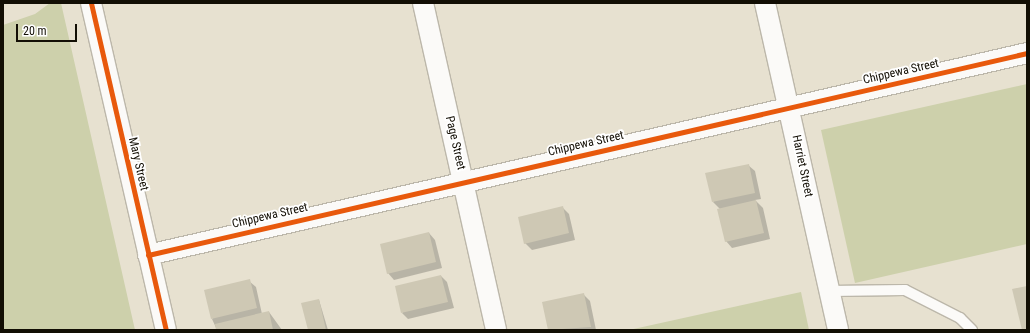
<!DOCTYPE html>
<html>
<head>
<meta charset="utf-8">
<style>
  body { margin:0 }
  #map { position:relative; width:1030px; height:333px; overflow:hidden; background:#e7e1d0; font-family:"Roboto Condensed",sans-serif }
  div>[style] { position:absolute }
  .green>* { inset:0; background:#cdd0ab }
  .shadow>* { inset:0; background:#0003 }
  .building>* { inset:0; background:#cec8b4 }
  .roads { filter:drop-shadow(1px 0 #bcb7aa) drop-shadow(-1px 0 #bcb7aa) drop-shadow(0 1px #bcb7aa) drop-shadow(0 -1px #bcb7aa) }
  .lane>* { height:10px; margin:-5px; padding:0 5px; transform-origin:5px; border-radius:5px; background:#fbfaf8 }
  .street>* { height:20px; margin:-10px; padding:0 10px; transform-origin:10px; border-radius:10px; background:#fbfaf8 }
  .cycleway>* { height:5px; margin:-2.5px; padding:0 2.5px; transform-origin:2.5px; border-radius:2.5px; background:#e8590c }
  span { translate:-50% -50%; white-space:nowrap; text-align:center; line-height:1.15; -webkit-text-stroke:3.5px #fff; paint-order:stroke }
  .street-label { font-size:12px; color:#120e04 }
  .frame { position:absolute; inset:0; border:4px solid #120e04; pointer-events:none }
  .scale { position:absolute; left:16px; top:24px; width:61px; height:18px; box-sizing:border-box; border:2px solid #120e04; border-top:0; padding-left:5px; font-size:12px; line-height:14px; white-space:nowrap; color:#120e04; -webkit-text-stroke:3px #fff; paint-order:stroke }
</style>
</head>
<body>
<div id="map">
  <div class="green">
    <div style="clip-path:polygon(50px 3px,61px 3px,135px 330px,3px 330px,3px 25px,35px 14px)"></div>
    <div style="clip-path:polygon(1027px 84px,1027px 244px,855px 283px,821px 130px)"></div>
    <div style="clip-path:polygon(801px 292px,809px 330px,629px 330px)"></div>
  </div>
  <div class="shadow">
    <div style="clip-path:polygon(748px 165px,755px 171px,761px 199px,755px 200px,763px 208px,770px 239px,732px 248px,726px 241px,721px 210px,713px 202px)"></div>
    <div style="clip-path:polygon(562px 207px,569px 214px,575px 240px,532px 250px,525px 243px)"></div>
    <div style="clip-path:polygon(429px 233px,435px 240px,442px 268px,394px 280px,388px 273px)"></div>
    <div style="clip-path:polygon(441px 276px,447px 282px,454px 308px,408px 319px,402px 313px)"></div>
    <div style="clip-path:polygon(249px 281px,256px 287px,262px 314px,269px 312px,282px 330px,217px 330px,212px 319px)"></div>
    <div style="clip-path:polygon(583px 294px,590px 301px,596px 330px,549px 330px,543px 303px)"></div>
    <div style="clip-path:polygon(319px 300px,328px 330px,309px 330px)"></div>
  </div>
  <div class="building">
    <div style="clip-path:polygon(749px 164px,755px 193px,712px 202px,705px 173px)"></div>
    <div style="clip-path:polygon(756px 200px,764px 233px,725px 242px,717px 209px)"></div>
    <div style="clip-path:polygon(563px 206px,569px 233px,524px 244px,518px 217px)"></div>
    <div style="clip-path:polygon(429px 232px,436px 262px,387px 274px,380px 244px)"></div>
    <div style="clip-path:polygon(441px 275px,448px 302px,401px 313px,395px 286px)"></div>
    <div style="clip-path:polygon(250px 279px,257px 308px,211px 319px,204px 290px)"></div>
    <div style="clip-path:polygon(1027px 286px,1027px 330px,1022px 330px,1012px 289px)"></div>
    <div style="clip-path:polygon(584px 293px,591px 327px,548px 330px,542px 302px)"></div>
    <div style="clip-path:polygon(319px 299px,326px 330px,308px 330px,301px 303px)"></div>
    <div style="clip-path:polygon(269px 311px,273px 330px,216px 330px,215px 324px)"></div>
  </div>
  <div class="roads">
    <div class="lane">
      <div style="left:830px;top:291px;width:75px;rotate:-0.8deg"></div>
      <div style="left:905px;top:290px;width:62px;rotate:27deg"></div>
      <div style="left:960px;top:318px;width:17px;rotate:45deg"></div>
    </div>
    <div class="street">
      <div style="left:91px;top:3px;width:335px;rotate:77.1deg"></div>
      <div style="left:423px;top:3px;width:335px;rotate:77.4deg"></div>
      <div style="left:765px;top:3px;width:335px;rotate:77.4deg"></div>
      <div style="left:148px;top:255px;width:902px;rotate:-12.94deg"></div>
    </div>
  </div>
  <div class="cycleway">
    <div style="left:91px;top:3px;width:335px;rotate:77.1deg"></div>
    <div style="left:148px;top:255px;width:902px;rotate:-12.94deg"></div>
  </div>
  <div class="street-label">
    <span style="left:901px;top:72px;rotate:-13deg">Chippewa Street</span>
    <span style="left:455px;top:143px;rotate:77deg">Page Street</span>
    <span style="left:586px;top:144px;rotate:-13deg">Chippewa Street</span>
    <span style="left:138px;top:164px;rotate:77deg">Mary Street</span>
    <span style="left:802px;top:166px;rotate:78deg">Harriet Street</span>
    <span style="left:270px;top:216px;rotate:-13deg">Chippewa Street</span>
  </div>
  <div class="frame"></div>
  <div class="scale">20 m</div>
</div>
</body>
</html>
